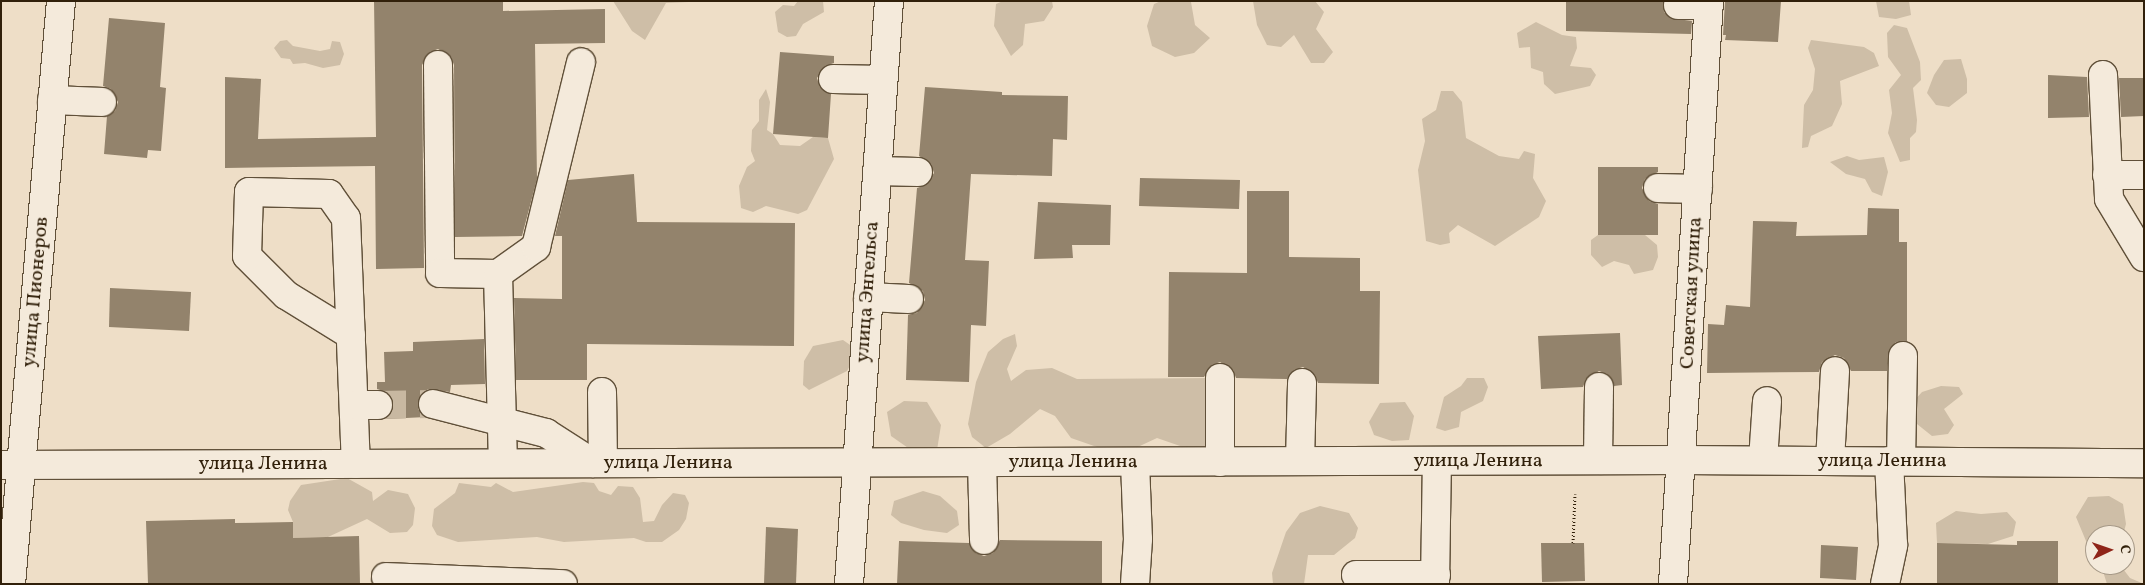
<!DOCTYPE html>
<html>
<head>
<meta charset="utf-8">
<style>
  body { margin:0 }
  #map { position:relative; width:2145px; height:585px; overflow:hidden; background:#eedec7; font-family:Vollkorn,serif }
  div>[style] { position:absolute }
  .green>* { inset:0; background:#cebea7 }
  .building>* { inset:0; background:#93836c }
  .minor-tunnel>* { height:28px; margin-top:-14px; transform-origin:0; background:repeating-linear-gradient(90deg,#c8b8a1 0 28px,transparent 0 42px) }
  .path>* { height:3px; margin-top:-1.5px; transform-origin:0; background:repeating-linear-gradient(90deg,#31200a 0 1px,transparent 0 3.5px) }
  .roads { filter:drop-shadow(1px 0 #605039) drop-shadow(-1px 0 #605039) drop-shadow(0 1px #605039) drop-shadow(0 -1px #605039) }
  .minor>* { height:28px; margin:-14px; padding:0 14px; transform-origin:14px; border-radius:14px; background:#f4eadb }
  span { translate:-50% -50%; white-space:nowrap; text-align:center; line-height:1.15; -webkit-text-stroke:5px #f4eadb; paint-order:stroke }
  .street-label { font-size:20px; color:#31200a }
  .frame { position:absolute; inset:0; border:2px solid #31200a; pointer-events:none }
  .north { position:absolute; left:2085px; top:525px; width:50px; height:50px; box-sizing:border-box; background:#f4eadb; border:1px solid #a69987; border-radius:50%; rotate:87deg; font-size:14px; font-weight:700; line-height:20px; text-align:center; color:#31200a }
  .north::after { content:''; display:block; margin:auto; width:18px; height:22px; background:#8f2418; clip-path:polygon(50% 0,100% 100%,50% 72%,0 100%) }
</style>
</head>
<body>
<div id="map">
  <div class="green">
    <div style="clip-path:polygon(613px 1px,711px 1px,666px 3px,645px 40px,632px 31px)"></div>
    <div style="clip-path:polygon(798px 1px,823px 1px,824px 12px,803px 24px,796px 36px,787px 37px,778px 32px,775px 12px,783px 5px,794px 6px)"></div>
    <div style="clip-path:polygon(1003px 1px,1052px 1px,1053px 7px,1044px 21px,1025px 24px,1023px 45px,1011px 56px,994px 26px,996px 4px)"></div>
    <div style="clip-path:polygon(1161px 1px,1191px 2px,1195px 25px,1210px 38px,1194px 53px,1175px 57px,1152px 46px,1147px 26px,1154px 4px)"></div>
    <div style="clip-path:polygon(1253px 1px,1315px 1px,1324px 12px,1316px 29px,1333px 52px,1324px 63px,1311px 63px,1294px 35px,1281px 47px,1267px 45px,1257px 25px)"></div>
    <div style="clip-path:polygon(1876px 1px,1909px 1px,1911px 15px,1896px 19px,1879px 17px)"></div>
    <div style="clip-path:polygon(1536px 22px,1562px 35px,1576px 37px,1577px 48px,1570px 66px,1591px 68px,1596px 75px,1590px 86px,1555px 94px,1544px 84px,1543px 72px,1531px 68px,1530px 47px,1519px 48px,1517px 33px)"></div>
    <div style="clip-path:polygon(1894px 25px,1907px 28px,1920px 62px,1921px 80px,1913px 88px,1917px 120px,1916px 132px,1910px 138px,1910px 160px,1900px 162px,1888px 133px,1892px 113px,1889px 90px,1901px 75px,1888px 57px,1887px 33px)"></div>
    <div style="clip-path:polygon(287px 40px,293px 46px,320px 51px,330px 49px,332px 41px,340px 42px,344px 54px,340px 65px,323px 68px,305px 63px,293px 64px,290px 59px,281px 58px,274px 48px,280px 41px)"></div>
    <div style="clip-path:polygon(1811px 40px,1864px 47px,1874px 53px,1879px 66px,1840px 81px,1842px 104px,1832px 126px,1811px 136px,1808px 147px,1802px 148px,1804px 105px,1813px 90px,1815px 69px,1808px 48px)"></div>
    <div style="clip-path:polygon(1961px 59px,1967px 79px,1967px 93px,1949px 107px,1936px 105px,1927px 93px,1934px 75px,1944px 60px)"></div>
    <div style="clip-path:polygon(766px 89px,770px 102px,767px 130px,773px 134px,780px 145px,800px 146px,813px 137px,828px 138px,834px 159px,807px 210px,798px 214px,766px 206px,753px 212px,741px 208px,739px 186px,747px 167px,755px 161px,751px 151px,752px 130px,759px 121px,759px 100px)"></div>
    <div style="clip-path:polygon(1441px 91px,1453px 91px,1462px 102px,1466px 138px,1499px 156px,1519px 159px,1524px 151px,1535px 154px,1533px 178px,1546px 201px,1539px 217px,1495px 246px,1458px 225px,1449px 233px,1450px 243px,1440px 245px,1426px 241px,1418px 170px,1425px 141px,1422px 119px,1436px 110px)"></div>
    <div style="clip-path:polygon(1847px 156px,1859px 160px,1884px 157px,1888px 172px,1882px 196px,1872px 192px,1865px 179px,1846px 174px,1830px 162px)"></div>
    <div style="clip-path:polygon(1598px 235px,1645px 235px,1657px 245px,1658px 257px,1653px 270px,1634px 274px,1629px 265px,1614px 261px,1602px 267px,1591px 255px,1591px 240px)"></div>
    <div style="clip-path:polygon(1015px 334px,1017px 346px,1007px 369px,1011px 381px,1026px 370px,1052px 368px,1077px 379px,1212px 378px,1207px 446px,1183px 447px,1157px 438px,1127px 452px,1097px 447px,1071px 438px,1055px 416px,1040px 409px,1010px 434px,986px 448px,972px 437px,968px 424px,976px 382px,988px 352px,1003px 339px)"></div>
    <div style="clip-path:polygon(843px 340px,853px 347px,854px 358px,847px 371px,809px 390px,803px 385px,804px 361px,813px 346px)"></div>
    <div style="clip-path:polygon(1467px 378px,1484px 378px,1488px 387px,1483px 401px,1461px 412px,1459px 427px,1445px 431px,1436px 428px,1444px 397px,1461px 386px)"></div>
    <div style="clip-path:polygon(1941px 386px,1959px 387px,1963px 394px,1944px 409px,1954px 425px,1948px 434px,1932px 436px,1912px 420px,1913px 402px,1922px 392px)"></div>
    <div style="clip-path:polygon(904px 401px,927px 402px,941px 425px,937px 450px,911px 450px,891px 436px,887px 412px)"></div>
    <div style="clip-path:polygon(1405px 402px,1414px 416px,1409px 440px,1392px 441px,1374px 435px,1369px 422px,1380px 403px)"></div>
    <div style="clip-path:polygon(347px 478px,372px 492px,373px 501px,388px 490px,408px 494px,415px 508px,413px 525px,407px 532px,390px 533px,367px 519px,328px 537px,293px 538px,293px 522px,288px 510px,290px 501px,301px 485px)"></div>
    <div style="clip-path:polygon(583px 482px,594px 483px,599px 491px,611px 495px,618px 486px,633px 487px,640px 498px,643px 522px,654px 521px,662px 505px,673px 493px,685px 495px,689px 503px,686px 519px,679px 530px,662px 542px,646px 542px,634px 538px,564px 542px,537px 537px,458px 542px,437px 535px,432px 526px,434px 509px,455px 493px,459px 483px,491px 487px,496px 483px,513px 492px)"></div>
    <div style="clip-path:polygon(923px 491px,940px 496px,957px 511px,959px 525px,947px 533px,924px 530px,901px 523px,891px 515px,894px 501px)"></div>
    <div style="clip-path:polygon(2109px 496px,2123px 504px,2126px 524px,2123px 535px,2095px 535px,2093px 547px,2086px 541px,2076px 517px,2088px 497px)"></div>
    <div style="clip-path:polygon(1320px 506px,1349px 513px,1358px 528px,1355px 538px,1334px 555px,1308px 555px,1304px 584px,1273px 584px,1272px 573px,1286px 532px,1300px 513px)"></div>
    <div style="clip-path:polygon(1956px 511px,1981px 514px,2007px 512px,2016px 522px,2013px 536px,1988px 544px,1937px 543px,1936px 523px)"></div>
    <div style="clip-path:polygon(2101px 565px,2120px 565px,2130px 578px,2144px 584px,2107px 584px)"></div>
  </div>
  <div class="building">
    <div style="clip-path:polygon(374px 1px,503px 1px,503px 11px,605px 9px,605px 43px,535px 44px,537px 179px,522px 236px,455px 237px,454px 65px,451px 57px,438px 49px,430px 52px,422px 65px,424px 268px,376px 269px,375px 166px,225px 168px,225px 77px,261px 79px,258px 139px,376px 137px)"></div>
    <div style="clip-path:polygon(1566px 1px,1663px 1px,1664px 12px,1670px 18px,1692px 21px,1691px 34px,1566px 31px)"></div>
    <div style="clip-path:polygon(1725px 1px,1781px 1px,1778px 42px,1725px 40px,1726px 35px,1723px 35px)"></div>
    <div style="clip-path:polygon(109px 18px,165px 23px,160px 87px,166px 88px,161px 151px,148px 150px,147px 158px,104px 154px,107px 116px,115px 111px,118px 102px,111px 89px,103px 86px)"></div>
    <div style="clip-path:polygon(780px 52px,834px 56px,834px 63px,825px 66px,817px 78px,820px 87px,831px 94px,828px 138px,773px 134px)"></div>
    <div style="clip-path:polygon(2048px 75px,2087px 77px,2089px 117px,2048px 118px)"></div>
    <div style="clip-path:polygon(2119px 78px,2144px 78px,2144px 116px,2121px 117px)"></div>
    <div style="clip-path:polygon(925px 87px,1002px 92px,1002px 95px,1068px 96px,1067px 140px,1053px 139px,1052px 176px,971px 174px,965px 260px,989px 261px,986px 326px,971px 325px,969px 382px,906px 380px,908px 315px,917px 313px,925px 300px,923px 291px,909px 283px,917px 188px,926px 185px,934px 173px,931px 164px,919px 156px)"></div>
    <div style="clip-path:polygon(1598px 167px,1658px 167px,1658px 172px,1645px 179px,1642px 188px,1649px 201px,1658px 204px,1658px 235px,1598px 235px)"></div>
    <div style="clip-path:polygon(634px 174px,637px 222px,795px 223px,794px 346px,587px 344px,587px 380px,516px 380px,514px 298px,562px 299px,562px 236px,555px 236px,568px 180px)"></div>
    <div style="clip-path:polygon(1140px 178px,1240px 180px,1239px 209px,1139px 206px)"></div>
    <div style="clip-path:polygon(1247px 191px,1289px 191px,1289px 257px,1360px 258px,1360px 291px,1380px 291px,1379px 384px,1318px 383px,1315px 375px,1303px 367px,1294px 370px,1287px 379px,1236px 378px,1233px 370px,1220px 362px,1212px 365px,1204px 377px,1168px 377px,1169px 272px,1247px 273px)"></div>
    <div style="clip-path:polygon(1038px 202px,1111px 205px,1110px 245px,1072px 245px,1073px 258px,1034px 259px)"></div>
    <div style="clip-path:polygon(1868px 208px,1899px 209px,1899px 242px,1907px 242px,1907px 341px,1896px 342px,1890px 348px,1887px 371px,1851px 371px,1844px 358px,1835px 355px,1822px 362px,1819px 372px,1707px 373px,1708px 324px,1724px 325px,1726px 305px,1750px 307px,1753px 221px,1797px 222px,1796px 236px,1867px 235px)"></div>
    <div style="clip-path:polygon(110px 288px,191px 292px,189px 331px,109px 327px)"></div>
    <div style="clip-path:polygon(1620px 333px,1622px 385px,1614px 386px,1607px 374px,1599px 371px,1586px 379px,1583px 387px,1541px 389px,1538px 336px)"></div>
    <div style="clip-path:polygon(484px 339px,485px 384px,451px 385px,450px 392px,428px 389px,418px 401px,418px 409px,426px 417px,386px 419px,394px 405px,386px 392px,377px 389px,377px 382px,385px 382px,384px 352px,413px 351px,413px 342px)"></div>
    <div style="clip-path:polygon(235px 519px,235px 523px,293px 522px,293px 538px,359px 536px,360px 584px,148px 584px,146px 521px)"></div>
    <div style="clip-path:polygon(766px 527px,798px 529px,796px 584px,764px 584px)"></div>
    <div style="clip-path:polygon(1000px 540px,1102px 541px,1102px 584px,897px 584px,899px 541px,969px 543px,976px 553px,984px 556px,993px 553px)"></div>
    <div style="clip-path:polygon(2017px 541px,2058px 541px,2058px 584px,1937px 584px,1937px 543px,2017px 545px)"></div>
    <div style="clip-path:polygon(1541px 543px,1584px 543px,1585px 581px,1542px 582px)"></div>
    <div style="clip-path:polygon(1821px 545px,1858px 547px,1856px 580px,1820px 578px)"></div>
  </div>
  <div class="minor-tunnel">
    <div style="left:378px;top:405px;width:55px;rotate:-1deg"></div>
  </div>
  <div class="path">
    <div style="left:1573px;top:543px;width:49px;rotate:-87.7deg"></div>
  </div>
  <div class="roads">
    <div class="minor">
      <div style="left:1678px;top:5px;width:31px"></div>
      <div style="left:438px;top:65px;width:208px;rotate:89.4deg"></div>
      <div style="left:440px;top:273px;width:58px;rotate:1deg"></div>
      <div style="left:498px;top:274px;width:189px;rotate:88.5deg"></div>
      <div style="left:2103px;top:75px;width:124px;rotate:87.2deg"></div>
      <div style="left:2109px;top:199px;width:68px;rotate:58.9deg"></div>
      <div style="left:833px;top:79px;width:50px;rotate:1.1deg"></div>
      <div style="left:52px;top:100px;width:50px;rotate:2.3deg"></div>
      <div style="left:877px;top:171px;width:41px;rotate:1.4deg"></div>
      <div style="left:2107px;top:175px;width:37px"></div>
      <div style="left:1658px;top:188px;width:40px;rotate:1.4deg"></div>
      <div style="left:498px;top:274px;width:47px;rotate:-35.4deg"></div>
      <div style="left:536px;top:247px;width:190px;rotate:-76.3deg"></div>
      <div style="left:868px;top:297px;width:41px;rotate:2.8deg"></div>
      <div style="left:351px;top:335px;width:76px;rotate:-148.4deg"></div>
      <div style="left:286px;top:295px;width:55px;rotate:-135deg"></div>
      <div style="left:247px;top:256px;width:64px;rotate:-88.2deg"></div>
      <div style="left:249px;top:192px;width:80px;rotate:1.4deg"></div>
      <div style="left:329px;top:194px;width:29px;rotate:55deg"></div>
      <div style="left:346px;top:218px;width:246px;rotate:87.7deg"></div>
      <div style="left:602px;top:392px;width:71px;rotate:89.2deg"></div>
      <div style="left:433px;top:404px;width:117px;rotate:14.4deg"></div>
      <div style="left:546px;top:433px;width:56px;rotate:32.6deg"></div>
      <div style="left:354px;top:405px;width:24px"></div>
      <div style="left:1598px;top:460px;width:73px;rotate:-89.2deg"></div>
      <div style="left:1763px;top:460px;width:59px;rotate:-86.1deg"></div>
      <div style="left:1300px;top:461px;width:78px;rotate:-88.5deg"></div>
      <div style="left:1830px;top:461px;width:90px;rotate:-86.8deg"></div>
      <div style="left:1901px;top:461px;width:105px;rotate:-88.9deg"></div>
      <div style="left:982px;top:462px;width:78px;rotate:88.5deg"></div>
      <div style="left:1135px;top:462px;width:77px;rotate:87.8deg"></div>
      <div style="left:1138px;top:539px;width:45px;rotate:93.8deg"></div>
      <div style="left:1220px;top:462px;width:84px;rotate:-90deg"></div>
      <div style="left:1px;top:465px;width:1681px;rotate:-0.17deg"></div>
      <div style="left:1682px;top:460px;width:462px;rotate:0.4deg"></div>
      <div style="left:1356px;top:575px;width:80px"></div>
      <div style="left:386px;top:577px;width:177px;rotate:2.3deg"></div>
      <div style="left:11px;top:584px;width:585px;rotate:-85.1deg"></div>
      <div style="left:849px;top:584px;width:584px;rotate:-86.08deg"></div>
      <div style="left:1435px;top:584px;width:123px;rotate:-89.1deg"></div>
      <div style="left:1673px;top:584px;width:584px;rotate:-86.47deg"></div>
      <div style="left:1885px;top:584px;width:40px;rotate:-78deg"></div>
      <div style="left:1893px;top:545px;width:84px;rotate:-92.7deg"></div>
    </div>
  </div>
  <div class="street-label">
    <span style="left:36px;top:292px;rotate:-85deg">улица Пионеров</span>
    <span style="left:868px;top:292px;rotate:-86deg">улица Энгельса</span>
    <span style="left:1692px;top:293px;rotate:-87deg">Советская улица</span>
    <span style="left:1478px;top:461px">улица Ленина</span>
    <span style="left:1882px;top:461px">улица Ленина</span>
    <span style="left:1073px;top:462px">улица Ленина</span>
    <span style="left:668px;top:463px">улица Ленина</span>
    <span style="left:263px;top:464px">улица Ленина</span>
  </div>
  <div class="frame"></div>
  <div class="north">С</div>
</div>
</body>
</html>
